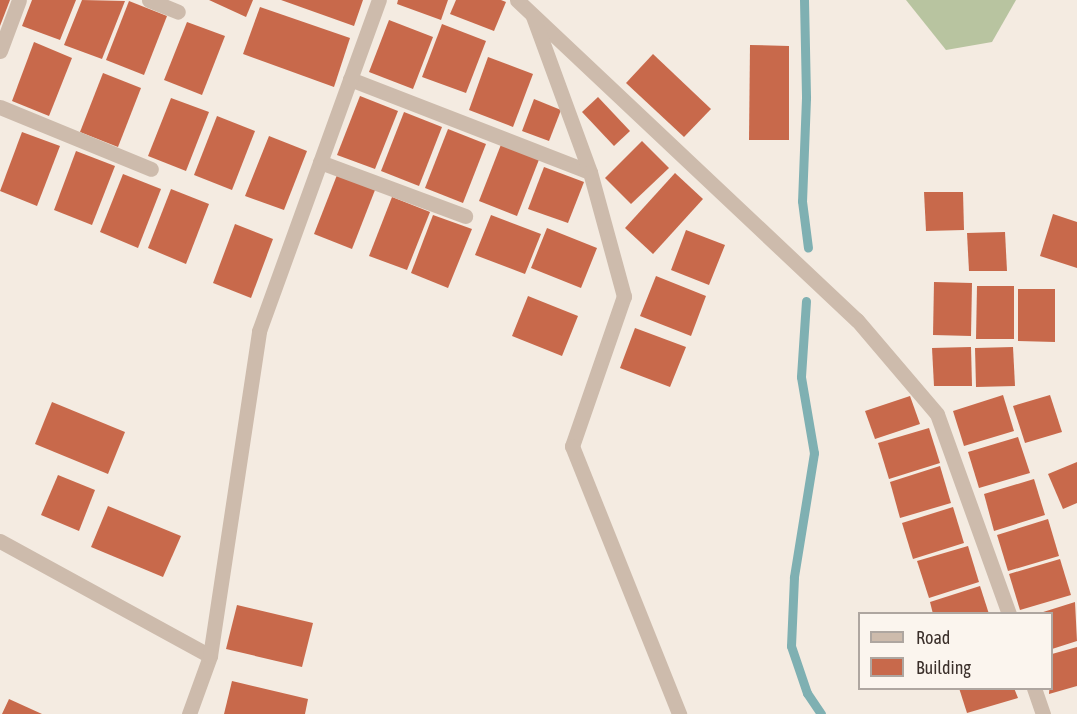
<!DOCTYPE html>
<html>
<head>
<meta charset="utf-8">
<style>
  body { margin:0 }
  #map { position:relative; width:1077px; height:714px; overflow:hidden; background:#f4ebe1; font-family:"Asap Condensed",sans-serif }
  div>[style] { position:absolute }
  .green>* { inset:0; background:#b8c4a0 }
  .stream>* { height:9px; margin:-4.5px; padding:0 4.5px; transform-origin:4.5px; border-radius:4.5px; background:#7fb0b2 }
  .building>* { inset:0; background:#c8694b }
  .street>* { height:15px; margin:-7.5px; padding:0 7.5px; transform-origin:7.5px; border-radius:7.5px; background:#cdbbac }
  span { translate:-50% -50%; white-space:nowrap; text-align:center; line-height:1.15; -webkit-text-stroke:6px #fbf5ee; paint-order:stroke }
  .legend { position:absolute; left:858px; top:612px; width:195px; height:78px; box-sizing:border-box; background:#fbf5ee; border:2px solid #aea6a0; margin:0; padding:8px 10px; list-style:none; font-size:18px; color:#3b302b }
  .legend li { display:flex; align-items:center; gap:12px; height:30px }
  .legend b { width:30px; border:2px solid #aea6a0 }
</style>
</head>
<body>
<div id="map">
  <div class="green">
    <div style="clip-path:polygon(906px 0,1016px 0,992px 42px,946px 50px)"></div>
  </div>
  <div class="stream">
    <div style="left:804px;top:0;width:98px;rotate:88.8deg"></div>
    <div style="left:806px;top:98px;width:103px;rotate:92.2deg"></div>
    <div style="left:802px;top:201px;width:47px;rotate:82.7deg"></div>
    <div style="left:806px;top:301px;width:76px;rotate:93.8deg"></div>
    <div style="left:801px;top:377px;width:77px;rotate:80.3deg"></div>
    <div style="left:814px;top:453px;width:126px;rotate:99.2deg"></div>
    <div style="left:794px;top:577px;width:69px;rotate:92.5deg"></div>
    <div style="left:791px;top:646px;width:50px;rotate:71.2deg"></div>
    <div style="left:807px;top:693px;width:25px;rotate:56deg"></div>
  </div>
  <div class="building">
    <div style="clip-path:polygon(0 0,10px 0,0 26px)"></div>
    <div style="clip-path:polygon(32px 0,76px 0,60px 40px,22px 26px)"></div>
    <div style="clip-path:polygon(82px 0,125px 1px,102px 59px,64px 45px)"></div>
    <div style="clip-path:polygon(209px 0,253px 0,246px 17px)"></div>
    <div style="clip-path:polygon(281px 0,363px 0,354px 26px)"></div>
    <div style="clip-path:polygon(398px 0,448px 0,441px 20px,397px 4px)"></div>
    <div style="clip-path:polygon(456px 0,501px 0,506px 2px,494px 31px,450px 14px)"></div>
    <div style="clip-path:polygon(129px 1px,167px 16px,144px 75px,106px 60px)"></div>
    <div style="clip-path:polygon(260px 7px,350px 38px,334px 87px,243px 54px)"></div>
    <div style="clip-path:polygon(389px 20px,433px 37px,413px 89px,369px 72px)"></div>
    <div style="clip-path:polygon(187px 22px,225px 36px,202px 95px,164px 80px)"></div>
    <div style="clip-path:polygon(442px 24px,486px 41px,466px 93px,422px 77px)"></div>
    <div style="clip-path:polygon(34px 42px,72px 58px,49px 116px,12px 101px)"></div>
    <div style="clip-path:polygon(750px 45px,789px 46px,789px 140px,749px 140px)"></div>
    <div style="clip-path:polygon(653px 54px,711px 109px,684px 137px,626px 83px)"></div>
    <div style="clip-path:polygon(488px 57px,533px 74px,513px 127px,469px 110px)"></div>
    <div style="clip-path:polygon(103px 73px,141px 88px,118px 147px,80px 132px)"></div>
    <div style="clip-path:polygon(360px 96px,398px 111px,375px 169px,337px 155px)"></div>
    <div style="clip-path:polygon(598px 97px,630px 131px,614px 146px,582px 112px)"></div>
    <div style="clip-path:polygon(171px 98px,209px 112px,186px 171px,148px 156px)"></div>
    <div style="clip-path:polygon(534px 99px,561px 110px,549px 141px,522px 131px)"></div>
    <div style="clip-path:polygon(404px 112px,442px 127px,419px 186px,381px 171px)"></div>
    <div style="clip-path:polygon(217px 116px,255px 131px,232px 190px,194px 175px)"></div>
    <div style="clip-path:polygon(448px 129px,486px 144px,463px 203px,425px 188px)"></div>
    <div style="clip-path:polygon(22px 132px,60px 146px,37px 206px,0 191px)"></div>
    <div style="clip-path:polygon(269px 136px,307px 151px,284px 210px,245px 196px)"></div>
    <div style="clip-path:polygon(642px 141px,669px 168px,631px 204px,605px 178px)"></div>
    <div style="clip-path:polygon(502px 142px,540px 157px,517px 216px,479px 201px)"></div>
    <div style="clip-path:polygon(76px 151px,115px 166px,92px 225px,54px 210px)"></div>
    <div style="clip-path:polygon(544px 167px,584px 182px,568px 223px,528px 209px)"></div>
    <div style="clip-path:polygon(675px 173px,703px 199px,653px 254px,625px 228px)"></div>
    <div style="clip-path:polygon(123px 174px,161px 189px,138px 248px,100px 232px)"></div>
    <div style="clip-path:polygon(337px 175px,375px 190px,352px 249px,314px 234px)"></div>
    <div style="clip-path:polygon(171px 189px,209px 204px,186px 264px,148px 248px)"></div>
    <div style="clip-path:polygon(924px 192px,963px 192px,964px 230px,926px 231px)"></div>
    <div style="clip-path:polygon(392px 197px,430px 212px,407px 270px,369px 256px)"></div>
    <div style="clip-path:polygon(1053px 214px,1077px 222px,1077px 268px,1040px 256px)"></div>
    <div style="clip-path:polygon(433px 215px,472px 229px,448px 288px,411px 273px)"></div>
    <div style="clip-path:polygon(491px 215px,541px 234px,525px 274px,475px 255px)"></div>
    <div style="clip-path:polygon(235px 224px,273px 239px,251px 298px,213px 283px)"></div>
    <div style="clip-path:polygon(547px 228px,597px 248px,581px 288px,531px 268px)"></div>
    <div style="clip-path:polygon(686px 230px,725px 245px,709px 285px,671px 270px)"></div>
    <div style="clip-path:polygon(1005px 232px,1007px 271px,969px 271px,967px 233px)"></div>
    <div style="clip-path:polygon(656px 276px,706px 296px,691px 336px,640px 316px)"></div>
    <div style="clip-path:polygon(934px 282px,972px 283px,971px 336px,933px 335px)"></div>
    <div style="clip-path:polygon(977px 286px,1014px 286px,1014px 339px,976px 339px)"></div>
    <div style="clip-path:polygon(1018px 289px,1055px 289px,1055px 342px,1018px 341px)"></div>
    <div style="clip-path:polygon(528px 296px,578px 316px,562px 356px,512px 336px)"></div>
    <div style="clip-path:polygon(635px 328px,686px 347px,670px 387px,620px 368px)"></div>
    <div style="clip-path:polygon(971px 347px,972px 386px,934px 386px,932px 348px)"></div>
    <div style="clip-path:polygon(1013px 347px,1015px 386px,976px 387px,975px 348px)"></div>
    <div style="clip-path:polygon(1003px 395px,1014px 431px,964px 446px,953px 411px)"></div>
    <div style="clip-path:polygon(1050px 395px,1062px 432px,1025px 443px,1013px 406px)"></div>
    <div style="clip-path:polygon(910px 396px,920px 424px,875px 439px,865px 411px)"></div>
    <div style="clip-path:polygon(52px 402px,125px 432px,108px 474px,35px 444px)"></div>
    <div style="clip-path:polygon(929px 428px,940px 463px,889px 479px,878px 443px)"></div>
    <div style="clip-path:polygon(1018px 437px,1030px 473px,979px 488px,968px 452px)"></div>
    <div style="clip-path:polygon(1077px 462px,1077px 503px,1063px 509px,1048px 474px)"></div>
    <div style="clip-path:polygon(940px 466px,951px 503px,900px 518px,890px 482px)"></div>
    <div style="clip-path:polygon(58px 475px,95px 490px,79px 531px,41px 515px)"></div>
    <div style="clip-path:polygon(1034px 479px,1045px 515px,994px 531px,984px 494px)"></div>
    <div style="clip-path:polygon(108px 506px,181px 536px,163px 577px,91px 547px)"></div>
    <div style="clip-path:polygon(953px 507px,964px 543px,913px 559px,902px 523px)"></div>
    <div style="clip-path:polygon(1048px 519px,1059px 556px,1008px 571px,997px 535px)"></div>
    <div style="clip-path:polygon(968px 546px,979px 582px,929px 598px,917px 561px)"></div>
    <div style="clip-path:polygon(1060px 559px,1071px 595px,1020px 610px,1009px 574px)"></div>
    <div style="clip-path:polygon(980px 586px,989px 614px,933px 614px,930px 602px)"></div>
    <div style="clip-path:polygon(1075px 602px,1077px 641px,1052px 649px,1052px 614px,1040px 613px)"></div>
    <div style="clip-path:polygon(237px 605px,313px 623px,302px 667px,226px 649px)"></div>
    <div style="clip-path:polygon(1077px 647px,1077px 686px,1049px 694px,1052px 654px)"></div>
    <div style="clip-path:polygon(232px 681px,308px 699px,305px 714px,224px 714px)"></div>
    <div style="clip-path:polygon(959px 688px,1014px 688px,1018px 698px,967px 713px)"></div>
    <div style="clip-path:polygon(9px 699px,42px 714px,2px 714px)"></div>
  </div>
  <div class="street">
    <div style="left:149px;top:0;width:31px;rotate:22deg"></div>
    <div style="left:517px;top:0;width:467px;rotate:43.3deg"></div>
    <div style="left:857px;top:320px;width:123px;rotate:49.6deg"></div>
    <div style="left:937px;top:414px;width:213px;rotate:70.2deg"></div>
    <div style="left:0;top:51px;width:54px;rotate:-69.6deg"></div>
    <div style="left:350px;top:79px;width:257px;rotate:21.2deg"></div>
    <div style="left:590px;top:172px;width:166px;rotate:-110.1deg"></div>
    <div style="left:0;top:107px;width:163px;rotate:22.3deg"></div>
    <div style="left:320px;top:162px;width:155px;rotate:20.4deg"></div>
    <div style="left:590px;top:172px;width:129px;rotate:74.7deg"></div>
    <div style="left:624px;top:296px;width:159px;rotate:109.1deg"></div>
    <div style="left:572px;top:446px;width:289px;rotate:68.2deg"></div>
    <div style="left:0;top:541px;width:239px;rotate:28.7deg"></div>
    <div style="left:1034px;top:688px;width:28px;rotate:71deg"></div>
    <div style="left:189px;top:714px;width:62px;rotate:-70.1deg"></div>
    <div style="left:210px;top:656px;width:329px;rotate:-81.4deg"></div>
    <div style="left:259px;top:331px;width:352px;rotate:-70.1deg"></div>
  </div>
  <ul class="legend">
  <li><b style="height:8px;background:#cdbbac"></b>Road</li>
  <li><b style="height:16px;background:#c8694b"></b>Building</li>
  </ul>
</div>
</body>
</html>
